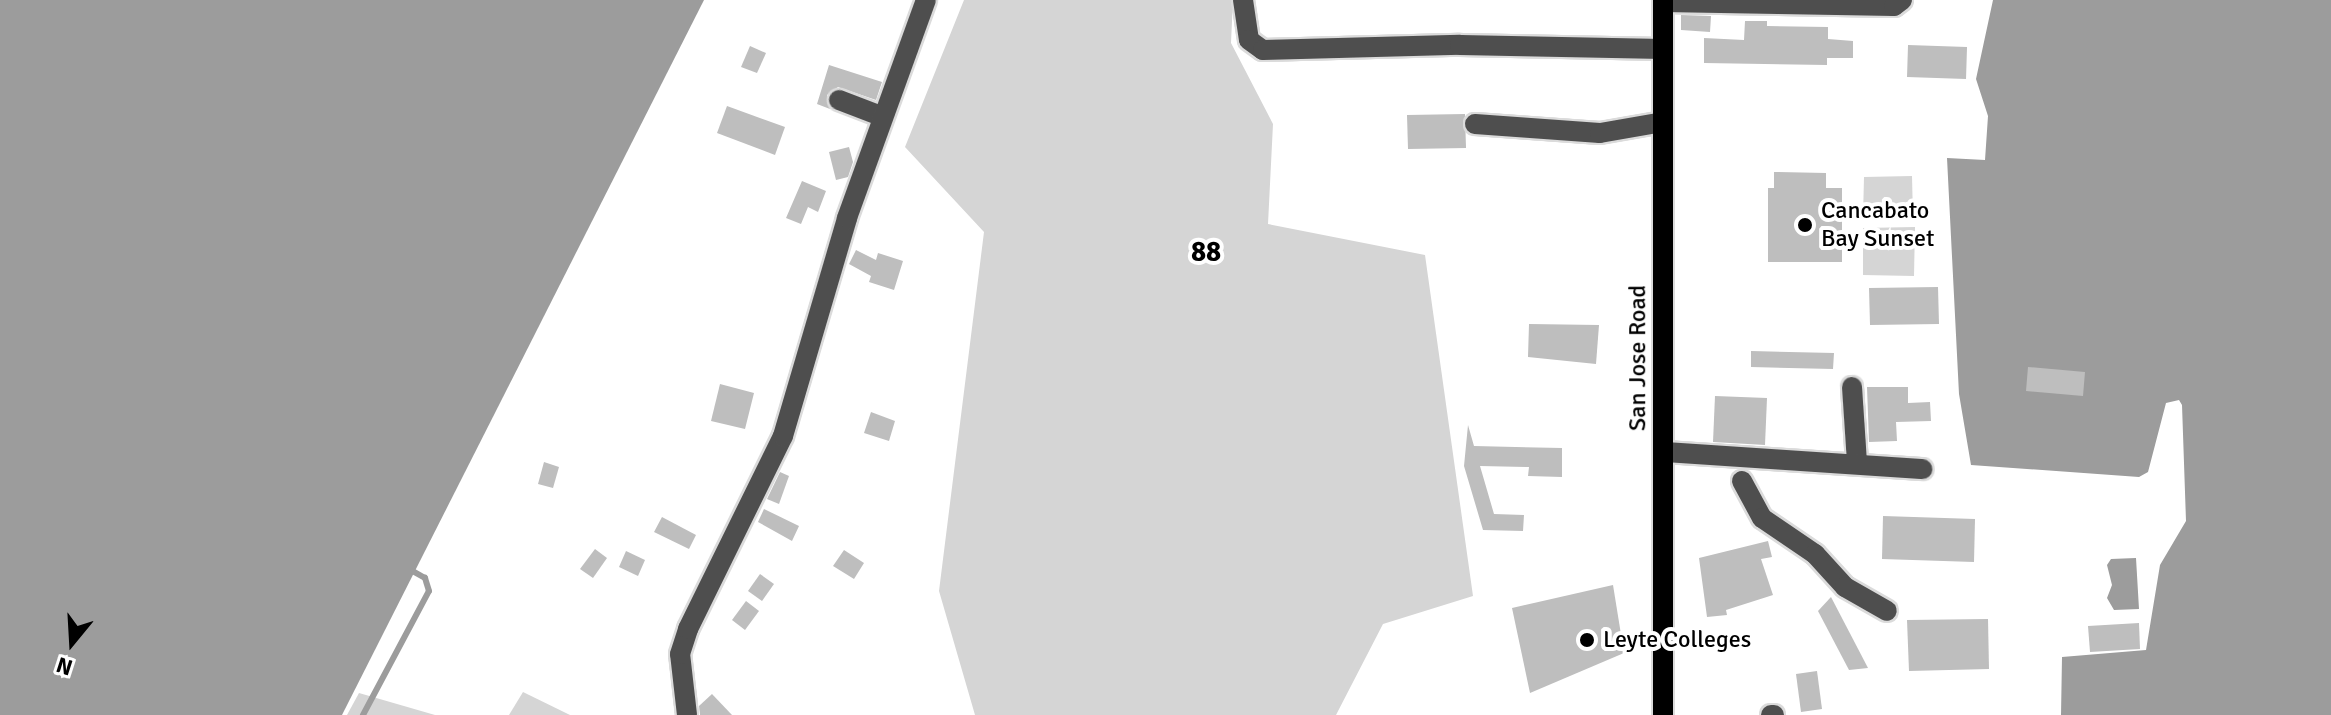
<!DOCTYPE html>
<html>
<head>
<meta charset="utf-8">
<style>
  body { margin:0 }
  #map { position:relative; width:2331px; height:715px; overflow:hidden; background:#fff; font-family:Signika,sans-serif }
  div>[style] { position:absolute }
  .green>* { inset:0; background:#d5d5d5 }
  .water>* { inset:0; background:#9c9c9c }
  .stream>* { height:6px; margin:-3px; padding:0 3px; transform-origin:3px; border-radius:3px; background:#9c9c9c }
  .building>* { inset:0; background:#bebebe }
  .roads { filter:drop-shadow(2px 0 #dbdbdb) drop-shadow(-2px 0 #dbdbdb) drop-shadow(0 2px #dbdbdb) drop-shadow(0 -2px #dbdbdb) }
  .minor>* { height:20px; margin:-10px; padding:0 10px; transform-origin:10px; border-radius:10px; background:#4e4e4e }
  .major>* { height:20px; margin:-10px; padding:0 10px; transform-origin:10px; border-radius:10px; background:#000 }
  .dots>* { width:22px; height:22px; translate:-50% -50%; box-sizing:border-box; border:4px solid #fff; border-radius:50% }
  span { translate:-50% -50%; white-space:nowrap; text-align:center; line-height:1.15; -webkit-text-stroke:8px #fff; paint-order:stroke }
  .poi-label { font-size:24px; color:#000 }
  .left { translate:0 -50%; text-align:left }
  .street-label { font-size:24px; color:#000 }
  .quarter-label { font-size:28px; color:#000; font-weight:700 }
  .north { position:absolute; left:32px; top:603px; width:80px; height:80px; -webkit-text-stroke:6px #fff; paint-order:stroke; rotate:198deg; font-size:22px; font-weight:700; line-height:32px; text-align:center; color:#000 }
  .north::after { content:''; display:block; margin:auto; width:28px; height:36px; background:#000; clip-path:polygon(50% 0,100% 100%,50% 72%,0 100%) }
</style>
</head>
<body>
<div id="map">
  <div class="green">
    <div style="clip-path:polygon(964px 0,1233px 0,1231px 43px,1273px 124px,1268px 224px,1425px 255px,1473px 596px,1383px 624px,1336px 715px,975px 715px,939px 591px,984px 232px,905px 147px)"></div>
    <div style="clip-path:polygon(1912px 176px,1913px 217px,1863px 217px,1864px 177px)"></div>
    <div style="clip-path:polygon(1915px 227px,1914px 276px,1863px 275px,1863px 228px)"></div>
    <div style="clip-path:polygon(523px 692px,570px 715px,509px 715px)"></div>
    <div style="clip-path:polygon(359px 693px,435px 715px,347px 715px)"></div>
  </div>
  <div class="water">
    <div style="clip-path:polygon(0 0,704px 0,342px 715px,0 715px)"></div>
    <div style="clip-path:polygon(1993px 0,2331px 0,2331px 715px,2061px 715px,2062px 657px,2146px 650px,2160px 565px,2186px 521px,2182px 405px,2179px 400px,2166px 403px,2148px 472px,2139px 477px,1971px 465px,1959px 394px,1947px 158px,1985px 160px,1988px 116px,1976px 79px)"></div>
    <div style="clip-path:polygon(2136px 558px,2139px 609px,2114px 610px,2107px 598px,2112px 585px,2107px 565px,2111px 559px)"></div>
  </div>
  <div class="stream">
    <div style="left:363px;top:715px;width:140px;rotate:-62deg"></div>
    <div style="left:429px;top:591px;width:14px;rotate:-107deg"></div>
    <div style="left:425px;top:578px;width:13px;rotate:-151deg"></div>
  </div>
  <div class="building">
    <div style="clip-path:polygon(1681px 15px,1711px 16px,1710px 32px,1681px 30px)"></div>
    <div style="clip-path:polygon(1745px 21px,1767px 21px,1767px 26px,1828px 27px,1828px 39px,1853px 41px,1853px 58px,1827px 58px,1827px 65px,1704px 63px,1704px 38px,1744px 40px)"></div>
    <div style="clip-path:polygon(1908px 45px,1967px 47px,1966px 79px,1907px 77px)"></div>
    <div style="clip-path:polygon(750px 46px,766px 53px,757px 73px,741px 67px)"></div>
    <div style="clip-path:polygon(829px 65px,882px 82px,876px 100px,838px 87px,827px 95px,830px 109px,817px 104px)"></div>
    <div style="clip-path:polygon(727px 106px,785px 127px,775px 155px,717px 133px)"></div>
    <div style="clip-path:polygon(1465px 114px,1466px 148px,1408px 149px,1407px 115px)"></div>
    <div style="clip-path:polygon(849px 147px,853px 162px,848px 177px,836px 180px,829px 152px)"></div>
    <div style="clip-path:polygon(1774px 172px,1826px 173px,1826px 188px,1842px 188px,1842px 262px,1768px 262px,1768px 188px,1774px 188px)"></div>
    <div style="clip-path:polygon(802px 181px,826px 191px,818px 212px,808px 207px,801px 224px,786px 218px)"></div>
    <div style="clip-path:polygon(856px 250px,876px 260px,878px 253px,903px 261px,894px 290px,869px 282px,871px 276px,849px 264px)"></div>
    <div style="clip-path:polygon(1938px 287px,1939px 324px,1870px 325px,1869px 288px)"></div>
    <div style="clip-path:polygon(1529px 324px,1599px 325px,1596px 364px,1528px 357px)"></div>
    <div style="clip-path:polygon(1751px 351px,1834px 353px,1833px 369px,1751px 367px)"></div>
    <div style="clip-path:polygon(2028px 367px,2085px 372px,2083px 396px,2026px 391px)"></div>
    <div style="clip-path:polygon(720px 384px,754px 393px,745px 429px,711px 421px)"></div>
    <div style="clip-path:polygon(1867px 387px,1908px 387px,1908px 403px,1930px 402px,1931px 421px,1896px 422px,1897px 441px,1869px 442px)"></div>
    <div style="clip-path:polygon(1715px 396px,1767px 398px,1765px 445px,1713px 442px)"></div>
    <div style="clip-path:polygon(871px 412px,895px 421px,889px 441px,864px 433px)"></div>
    <div style="clip-path:polygon(1468px 425px,1474px 446px,1562px 448px,1562px 477px,1528px 476px,1529px 467px,1480px 466px,1494px 514px,1524px 515px,1523px 531px,1483px 530px,1464px 466px)"></div>
    <div style="clip-path:polygon(544px 462px,559px 467px,553px 488px,538px 484px)"></div>
    <div style="clip-path:polygon(780px 472px,789px 476px,779px 504px,767px 499px)"></div>
    <div style="clip-path:polygon(764px 509px,799px 526px,792px 541px,758px 522px)"></div>
    <div style="clip-path:polygon(1883px 516px,1975px 519px,1974px 562px,1882px 559px)"></div>
    <div style="clip-path:polygon(662px 517px,696px 535px,689px 549px,654px 532px)"></div>
    <div style="clip-path:polygon(1768px 541px,1772px 557px,1761px 559px,1773px 595px,1726px 610px,1727px 615px,1707px 617px,1699px 558px)"></div>
    <div style="clip-path:polygon(595px 549px,607px 558px,593px 578px,580px 569px)"></div>
    <div style="clip-path:polygon(844px 550px,864px 563px,854px 579px,833px 566px)"></div>
    <div style="clip-path:polygon(626px 551px,645px 560px,638px 576px,619px 567px)"></div>
    <div style="clip-path:polygon(760px 574px,774px 584px,762px 601px,748px 591px)"></div>
    <div style="clip-path:polygon(1613px 585px,1624px 653px,1530px 693px,1512px 608px)"></div>
    <div style="clip-path:polygon(1831px 597px,1868px 668px,1849px 670px,1818px 611px)"></div>
    <div style="clip-path:polygon(746px 601px,759px 611px,745px 630px,732px 620px)"></div>
    <div style="clip-path:polygon(1988px 619px,1989px 669px,1909px 671px,1907px 620px)"></div>
    <div style="clip-path:polygon(2139px 623px,2140px 649px,2090px 652px,2088px 626px)"></div>
    <div style="clip-path:polygon(1817px 671px,1822px 709px,1801px 712px,1796px 674px)"></div>
    <div style="clip-path:polygon(712px 694px,732px 715px,700px 715px,699px 706px)"></div>
  </div>
  <div class="roads">
    <div class="minor">
      <div style="left:1243px;top:0;width:40px;rotate:81.5deg"></div>
      <div style="left:1249px;top:40px;width:17px;rotate:36deg"></div>
      <div style="left:1263px;top:50px;width:197px;rotate:-1.5deg"></div>
      <div style="left:1460px;top:45px;width:203px;rotate:1.1deg"></div>
      <div style="left:1663px;top:2px;width:231px;rotate:1deg"></div>
      <div style="left:1894px;top:6px;width:10px;rotate:-37deg"></div>
      <div style="left:839px;top:100px;width:45px;rotate:20.9deg"></div>
      <div style="left:1475px;top:124px;width:125px;rotate:4.1deg"></div>
      <div style="left:1600px;top:133px;width:64px;rotate:-9.9deg"></div>
      <div style="left:1852px;top:387px;width:76px;rotate:86.2deg"></div>
      <div style="left:1664px;top:452px;width:259px;rotate:3.8deg"></div>
      <div style="left:1742px;top:481px;width:42px;rotate:61.6deg"></div>
      <div style="left:1762px;top:518px;width:64px;rotate:34.2deg"></div>
      <div style="left:1815px;top:554px;width:45px;rotate:47.7deg"></div>
      <div style="left:1845px;top:587px;width:48px;rotate:29.7deg"></div>
      <div style="left:687px;top:715px;width:61px;rotate:-96.5deg"></div>
      <div style="left:680px;top:654px;width:26px;rotate:-72deg"></div>
      <div style="left:688px;top:629px;width:215px;rotate:-63.8deg"></div>
      <div style="left:783px;top:436px;width:227px;rotate:-73.6deg"></div>
      <div style="left:847px;top:218px;width:232px;rotate:-70.1deg"></div>
      <div style="left:1771px;top:715px;width:3px"></div>
    </div>
    <div class="major">
      <div style="left:1663px;top:715px;width:715px;rotate:-90deg"></div>
    </div>
  </div>
  <div class="dots">
    <div style="left:1805px;top:225px;background:#000"></div>
    <div style="left:1587px;top:640px;background:#000"></div>
  </div>
  <div class="poi-label">
    <span class="left" style="left:1821px;top:225px">Cancabato<br>Bay Sunset</span>
    <span class="left" style="left:1603px;top:640px">Leyte Colleges</span>
  </div>
  <div class="street-label">
    <span style="left:1638px;top:358px;rotate:-90deg">San Jose Road</span>
  </div>
  <div class="quarter-label">
    <span style="left:1206px;top:252px">88</span>
  </div>
  <div class="north">N</div>
</div>
</body>
</html>
